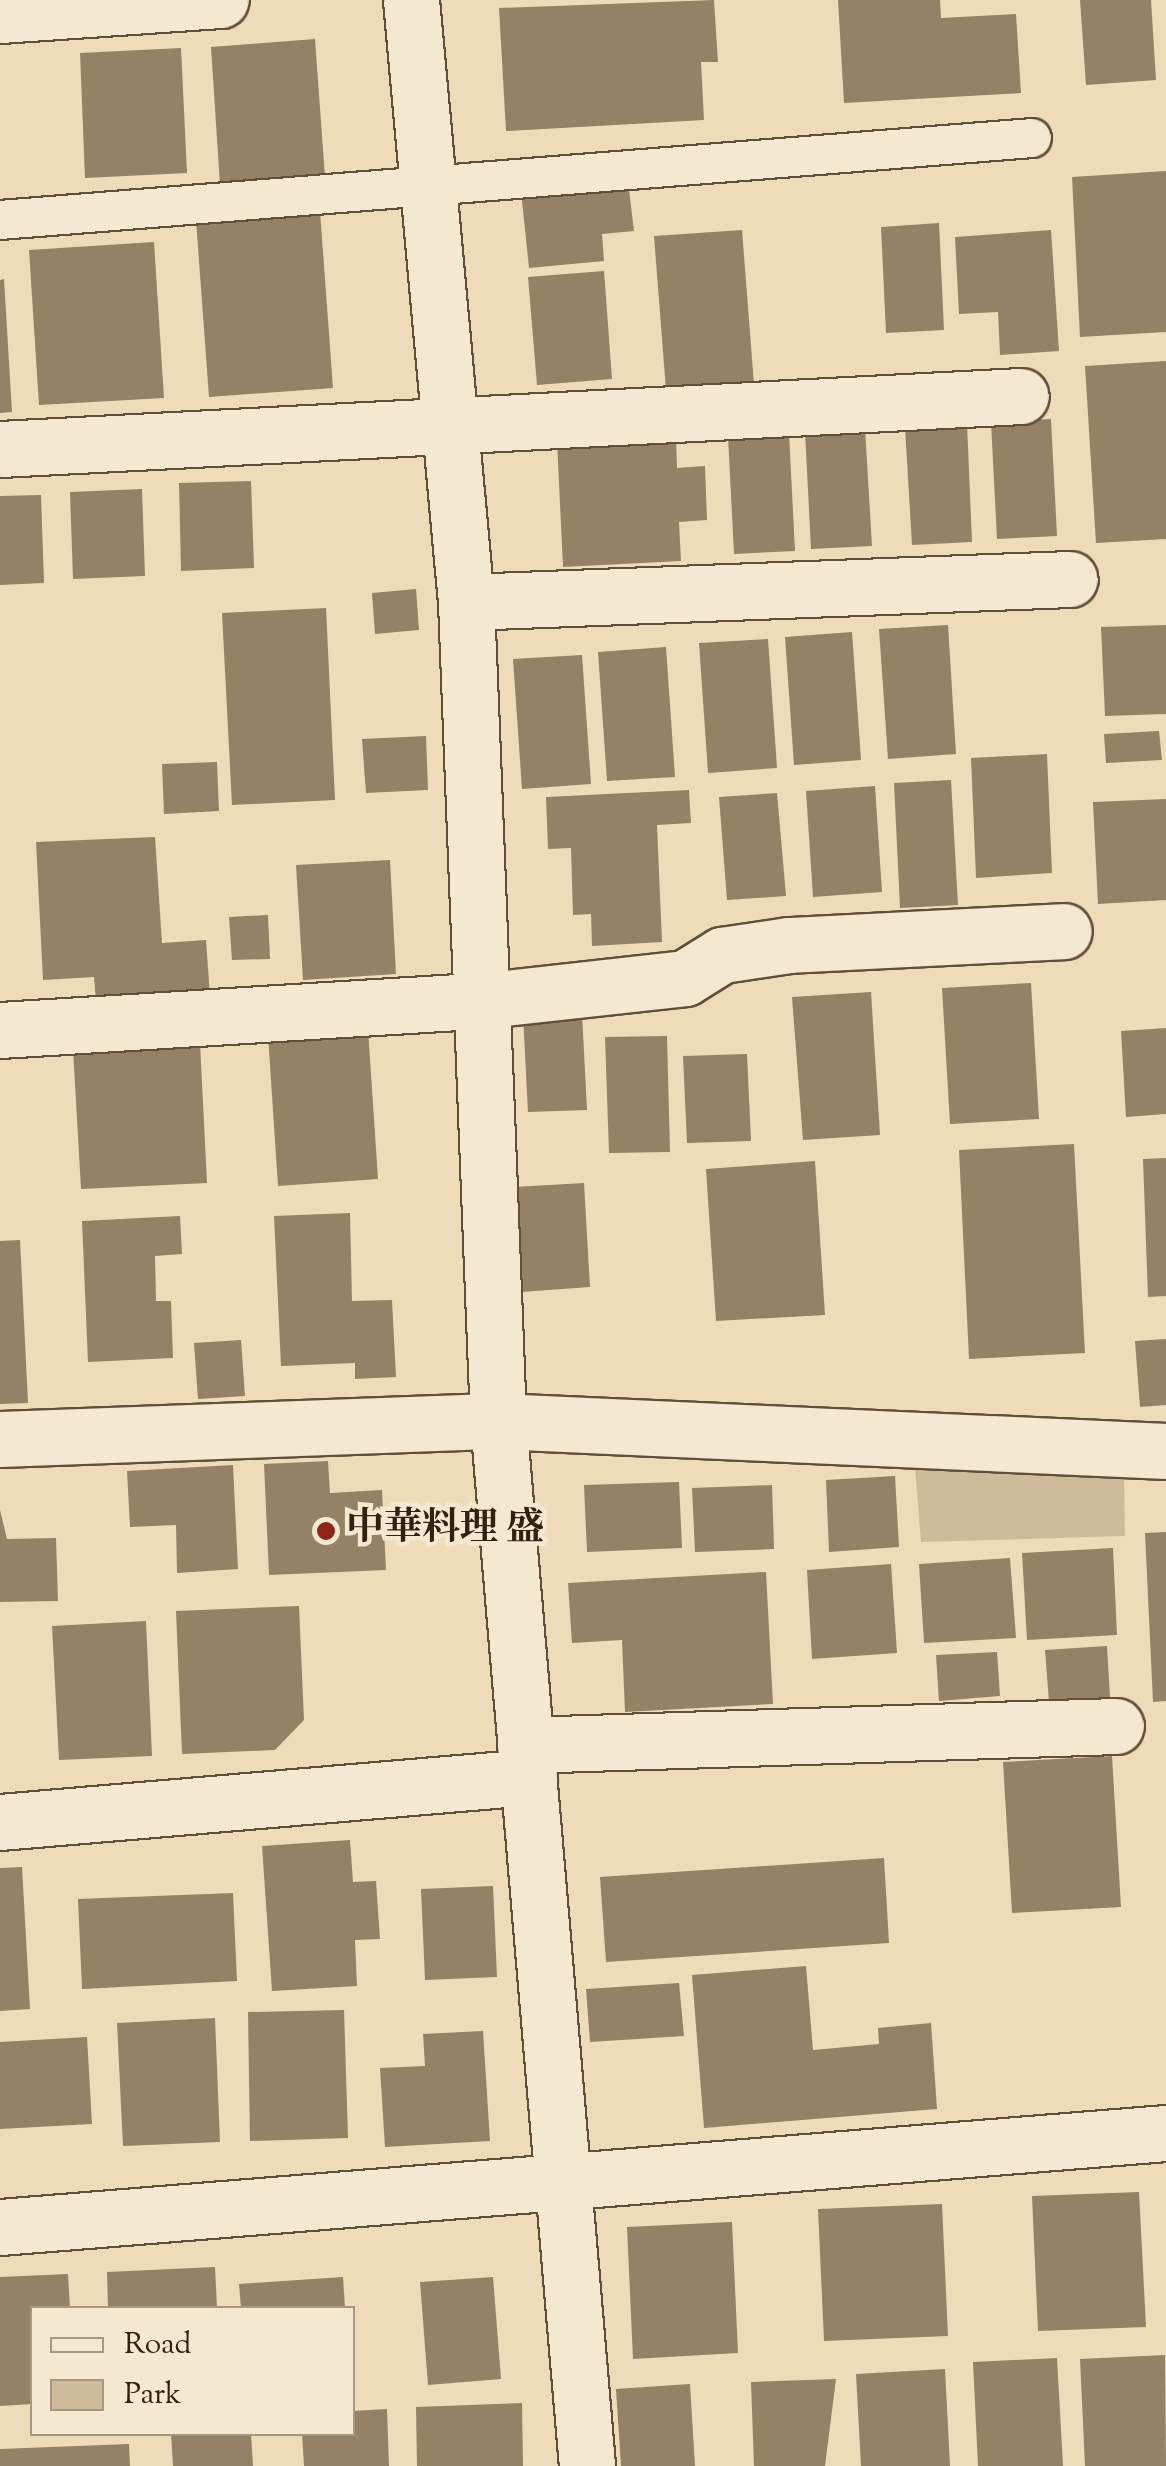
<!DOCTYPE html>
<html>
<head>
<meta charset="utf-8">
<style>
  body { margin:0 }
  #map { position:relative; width:1166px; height:2466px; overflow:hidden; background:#eedbb7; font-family:"Sorts Mill Goudy","Noto Serif JP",serif }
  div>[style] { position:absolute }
  .green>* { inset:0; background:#cebb9a }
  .building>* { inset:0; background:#948266 }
  .roads { filter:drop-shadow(2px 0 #615039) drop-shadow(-2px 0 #615039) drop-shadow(0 2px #615039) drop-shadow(0 -2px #615039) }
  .service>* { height:38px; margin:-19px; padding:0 19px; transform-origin:19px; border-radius:19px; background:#f4e8d0 }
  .minor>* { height:55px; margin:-27.5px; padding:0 27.5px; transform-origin:27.5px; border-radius:27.5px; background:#f4e8d0 }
  .dots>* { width:28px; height:28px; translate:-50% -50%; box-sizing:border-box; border:5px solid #f4e8d0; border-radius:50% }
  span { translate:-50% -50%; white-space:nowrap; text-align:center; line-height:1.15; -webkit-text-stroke:9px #f4e8d0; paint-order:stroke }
  .poi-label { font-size:38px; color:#32210f; font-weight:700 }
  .left { translate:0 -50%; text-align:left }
  .legend { position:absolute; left:30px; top:2306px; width:325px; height:130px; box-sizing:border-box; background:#f4e8d0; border:2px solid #a69883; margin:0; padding:12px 18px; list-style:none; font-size:30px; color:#32210f }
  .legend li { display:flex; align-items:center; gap:20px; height:50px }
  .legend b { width:50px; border:2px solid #a69883 }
</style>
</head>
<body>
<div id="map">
  <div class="green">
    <div style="clip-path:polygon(915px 1467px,1124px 1474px,1125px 1536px,921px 1542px)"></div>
  </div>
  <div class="building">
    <div style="clip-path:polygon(714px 0,718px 62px,701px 62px,704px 120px,506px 131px,499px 8px)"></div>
    <div style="clip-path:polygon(838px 0,940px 0,941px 18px,1016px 14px,1021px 93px,844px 103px)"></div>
    <div style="clip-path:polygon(1080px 0,1151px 0,1156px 80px,1086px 85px)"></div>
    <div style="clip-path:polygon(315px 39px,325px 177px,220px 185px,211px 47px)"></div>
    <div style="clip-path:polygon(181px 48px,187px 173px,85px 178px,80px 53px)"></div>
    <div style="clip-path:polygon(1166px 171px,1166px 332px,1080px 337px,1072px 177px)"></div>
    <div style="clip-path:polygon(628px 181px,634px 231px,602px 234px,604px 261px,529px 268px,521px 191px)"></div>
    <div style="clip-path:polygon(320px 211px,333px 388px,209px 397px,196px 220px)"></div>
    <div style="clip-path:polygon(939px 223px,944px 330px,886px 333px,881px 227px)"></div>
    <div style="clip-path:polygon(742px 230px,754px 384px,666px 390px,654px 236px)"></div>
    <div style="clip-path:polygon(1051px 230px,1059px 351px,1000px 355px,998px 312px,959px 314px,955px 237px)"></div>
    <div style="clip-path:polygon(154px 242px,164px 398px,39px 405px,29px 250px)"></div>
    <div style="clip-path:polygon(604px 271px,612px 379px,537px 385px,528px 277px)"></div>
    <div style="clip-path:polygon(4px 279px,12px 412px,0 413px,0 280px)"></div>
    <div style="clip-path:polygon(1166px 361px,1166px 539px,1096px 543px,1085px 366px)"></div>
    <div style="clip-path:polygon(1051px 419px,1057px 536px,997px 539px,991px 422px)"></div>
    <div style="clip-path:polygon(967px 423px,972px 542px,912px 545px,905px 427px)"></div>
    <div style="clip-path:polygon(865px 428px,872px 546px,811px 549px,805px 432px)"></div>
    <div style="clip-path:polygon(789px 433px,795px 551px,734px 554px,728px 436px)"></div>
    <div style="clip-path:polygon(676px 436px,677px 468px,705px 466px,707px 520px,679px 522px,681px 561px,563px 567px,557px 441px)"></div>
    <div style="clip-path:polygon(251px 481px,254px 568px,181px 571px,179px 483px)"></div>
    <div style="clip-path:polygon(142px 489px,145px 576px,73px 579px,70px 492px)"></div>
    <div style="clip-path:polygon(41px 495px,44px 583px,0 585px,0 496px)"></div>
    <div style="clip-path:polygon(416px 589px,419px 630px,375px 634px,372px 593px)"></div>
    <div style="clip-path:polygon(326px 608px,335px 800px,232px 805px,222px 613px)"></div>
    <div style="clip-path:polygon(948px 625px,956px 754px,888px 759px,879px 629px)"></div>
    <div style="clip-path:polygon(1166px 625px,1166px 714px,1105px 716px,1101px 627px)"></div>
    <div style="clip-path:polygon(852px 632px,861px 760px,794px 765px,785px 637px)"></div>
    <div style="clip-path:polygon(768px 639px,777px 768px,708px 773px,699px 643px)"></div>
    <div style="clip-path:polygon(666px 647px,675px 777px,607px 781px,598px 652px)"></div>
    <div style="clip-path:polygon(582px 655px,591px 784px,522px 789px,513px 659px)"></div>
    <div style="clip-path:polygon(1159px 731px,1162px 760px,1106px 763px,1104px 734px)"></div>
    <div style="clip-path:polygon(426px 736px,428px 790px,366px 793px,362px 739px)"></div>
    <div style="clip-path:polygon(1047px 754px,1052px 873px,976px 878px,971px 758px)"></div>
    <div style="clip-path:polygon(217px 762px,219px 811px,164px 814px,162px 764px)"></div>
    <div style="clip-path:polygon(951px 780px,958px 905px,900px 908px,894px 783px)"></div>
    <div style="clip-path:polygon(875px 786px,882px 892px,813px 897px,806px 791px)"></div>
    <div style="clip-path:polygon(689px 790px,691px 823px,657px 825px,662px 942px,592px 946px,591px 914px,573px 915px,571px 848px,548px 849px,546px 797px)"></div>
    <div style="clip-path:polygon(777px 793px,786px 896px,727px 900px,719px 797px)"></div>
    <div style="clip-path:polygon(1166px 799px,1166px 900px,1098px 904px,1093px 802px)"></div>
    <div style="clip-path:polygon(155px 837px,162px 943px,206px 940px,210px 996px,96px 1002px,94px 977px,43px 980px,36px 842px)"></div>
    <div style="clip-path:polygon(390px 860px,396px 974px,303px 980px,296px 865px)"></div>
    <div style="clip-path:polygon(268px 915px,270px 959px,232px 960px,229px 917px)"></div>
    <div style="clip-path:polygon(1031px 983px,1039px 1119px,950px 1124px,942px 988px)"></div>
    <div style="clip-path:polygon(871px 992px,880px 1135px,803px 1140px,792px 997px)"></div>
    <div style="clip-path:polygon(582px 1013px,587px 1110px,528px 1112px,523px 1015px)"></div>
    <div style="clip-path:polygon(1166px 1028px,1166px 1114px,1126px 1117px,1121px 1031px)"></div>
    <div style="clip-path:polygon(368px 1029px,378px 1179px,278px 1186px,268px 1035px)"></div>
    <div style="clip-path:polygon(667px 1036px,670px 1152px,609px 1153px,605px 1037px)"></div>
    <div style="clip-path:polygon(200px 1043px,207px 1183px,81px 1189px,73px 1049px)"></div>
    <div style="clip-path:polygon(747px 1054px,751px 1141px,687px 1143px,683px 1056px)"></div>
    <div style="clip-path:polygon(1074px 1144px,1085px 1353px,969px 1359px,959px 1150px)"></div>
    <div style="clip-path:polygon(1166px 1158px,1166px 1296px,1148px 1297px,1143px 1159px)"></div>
    <div style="clip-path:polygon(815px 1161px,825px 1315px,716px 1321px,706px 1169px)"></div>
    <div style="clip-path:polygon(584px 1183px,590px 1287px,521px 1292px,514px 1187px)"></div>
    <div style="clip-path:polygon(350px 1213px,352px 1301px,392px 1300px,396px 1377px,355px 1379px,355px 1363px,281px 1366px,274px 1216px)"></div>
    <div style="clip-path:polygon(180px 1216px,182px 1254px,155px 1256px,156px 1301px,171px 1301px,173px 1358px,88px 1362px,82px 1221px)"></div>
    <div style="clip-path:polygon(20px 1240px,28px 1403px,0 1404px,0 1241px)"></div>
    <div style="clip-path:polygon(1166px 1339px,1166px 1405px,1140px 1407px,1135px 1341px)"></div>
    <div style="clip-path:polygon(241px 1340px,245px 1396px,198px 1399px,194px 1343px)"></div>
    <div style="clip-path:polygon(328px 1461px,330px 1493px,382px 1490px,386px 1570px,269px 1575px,264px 1464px)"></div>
    <div style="clip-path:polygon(233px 1465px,238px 1569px,177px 1573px,176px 1525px,130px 1527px,127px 1471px)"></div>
    <div style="clip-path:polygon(895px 1476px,899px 1547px,829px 1552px,826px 1480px)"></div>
    <div style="clip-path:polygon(679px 1482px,682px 1548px,587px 1552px,584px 1485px)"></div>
    <div style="clip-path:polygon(772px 1485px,774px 1549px,695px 1552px,692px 1488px)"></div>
    <div style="clip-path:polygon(0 1510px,7px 1539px,56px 1538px,58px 1601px,0 1602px)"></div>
    <div style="clip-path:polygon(1166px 1532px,1166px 1701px,1153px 1702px,1145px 1533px)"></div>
    <div style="clip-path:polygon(1113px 1548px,1117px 1635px,1027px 1640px,1022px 1553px)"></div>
    <div style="clip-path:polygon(1010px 1558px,1016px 1638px,924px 1643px,919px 1564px)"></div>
    <div style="clip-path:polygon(891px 1564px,897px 1653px,812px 1659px,807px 1570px)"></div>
    <div style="clip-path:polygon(766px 1572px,773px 1704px,625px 1712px,622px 1640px,572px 1643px,568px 1583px)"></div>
    <div style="clip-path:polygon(299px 1606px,304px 1720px,275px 1750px,182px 1754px,176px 1611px)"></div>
    <div style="clip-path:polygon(146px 1621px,152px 1756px,59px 1760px,52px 1626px)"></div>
    <div style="clip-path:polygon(1107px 1646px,1110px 1697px,1049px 1702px,1045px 1650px)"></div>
    <div style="clip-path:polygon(997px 1652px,1000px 1696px,939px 1701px,936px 1655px)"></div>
    <div style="clip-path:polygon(1112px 1756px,1121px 1907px,1012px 1913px,1003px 1762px)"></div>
    <div style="clip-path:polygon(350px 1840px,353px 1882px,376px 1881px,380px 1939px,355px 1940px,357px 1986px,272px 1991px,262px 1846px)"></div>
    <div style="clip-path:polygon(884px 1858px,889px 1943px,606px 1962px,600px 1877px)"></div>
    <div style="clip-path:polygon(22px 1867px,30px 2009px,0 2011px,0 1868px)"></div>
    <div style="clip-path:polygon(493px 1886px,497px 1977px,425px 1980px,421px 1889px)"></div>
    <div style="clip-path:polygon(233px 1893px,237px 1981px,82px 1989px,78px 1899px)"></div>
    <div style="clip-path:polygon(806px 1966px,813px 2050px,879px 2044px,878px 2028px,931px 2023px,937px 2109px,704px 2128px,692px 1975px)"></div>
    <div style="clip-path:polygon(679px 1983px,684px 2036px,590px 2042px,586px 1989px)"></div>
    <div style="clip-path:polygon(344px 2010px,348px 2138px,250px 2141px,248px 2012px)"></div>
    <div style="clip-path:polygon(215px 2018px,220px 2142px,123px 2146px,117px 2023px)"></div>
    <div style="clip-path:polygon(483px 2031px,490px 2141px,385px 2147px,380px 2068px,425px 2066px,423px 2034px)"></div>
    <div style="clip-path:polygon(87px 2037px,92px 2124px,0 2129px,0 2042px)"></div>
    <div style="clip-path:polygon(1139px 2192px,1146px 2327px,1038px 2331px,1032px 2196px)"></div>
    <div style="clip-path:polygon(942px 2204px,948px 2336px,824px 2341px,818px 2209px)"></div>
    <div style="clip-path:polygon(732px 2222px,738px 2353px,633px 2359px,627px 2227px)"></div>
    <div style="clip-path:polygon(215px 2267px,217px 2308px,108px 2308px,107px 2272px)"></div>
    <div style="clip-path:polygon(68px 2274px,70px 2308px,32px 2308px,32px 2404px,0 2406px,0 2277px)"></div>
    <div style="clip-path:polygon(343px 2277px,345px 2308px,241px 2308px,239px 2284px)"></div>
    <div style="clip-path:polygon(493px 2277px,501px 2379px,428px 2385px,420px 2282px)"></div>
    <div style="clip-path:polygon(1165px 2355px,1166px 2466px,1085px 2466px,1080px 2359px)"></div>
    <div style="clip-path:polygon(1057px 2358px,1063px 2466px,978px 2466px,973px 2362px)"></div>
    <div style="clip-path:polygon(945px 2369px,950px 2466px,861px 2466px,856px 2374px)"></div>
    <div style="clip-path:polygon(836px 2379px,825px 2466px,754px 2466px,751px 2382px)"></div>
    <div style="clip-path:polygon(690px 2384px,695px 2466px,621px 2466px,616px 2389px)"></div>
    <div style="clip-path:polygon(522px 2403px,523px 2466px,417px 2466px,416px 2407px)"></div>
    <div style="clip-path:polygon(387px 2409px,389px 2466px,304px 2466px,302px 2434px,352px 2434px,352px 2411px)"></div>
    <div style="clip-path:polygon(171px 2434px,251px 2434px,253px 2466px,173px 2466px)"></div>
    <div style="clip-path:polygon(129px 2444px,130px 2466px,0 2466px,0 2449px)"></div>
  </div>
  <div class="roads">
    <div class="service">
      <div style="left:0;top:220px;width:1035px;rotate:-4.54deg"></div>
    </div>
    <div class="minor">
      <div style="left:411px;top:0;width:605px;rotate:84.78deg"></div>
      <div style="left:466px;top:602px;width:820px;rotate:87.76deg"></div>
      <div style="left:498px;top:1421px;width:1049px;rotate:85.13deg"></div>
      <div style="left:0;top:15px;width:221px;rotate:-3.9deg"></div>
      <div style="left:0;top:449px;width:1022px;rotate:-2.97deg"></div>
      <div style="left:466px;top:602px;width:604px;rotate:-2.18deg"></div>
      <div style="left:0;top:1030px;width:488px;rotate:-3.5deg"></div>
      <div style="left:487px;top:1000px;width:199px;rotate:-6.3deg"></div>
      <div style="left:685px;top:978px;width:44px;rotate:-31.9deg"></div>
      <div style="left:722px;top:955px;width:68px;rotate:-8.5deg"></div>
      <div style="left:789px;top:945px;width:275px;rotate:-2.9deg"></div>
      <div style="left:0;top:1439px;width:498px;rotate:-2.1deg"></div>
      <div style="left:498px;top:1421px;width:669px;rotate:2.57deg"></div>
      <div style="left:525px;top:1745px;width:591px;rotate:-1.84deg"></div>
      <div style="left:0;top:1822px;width:531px;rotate:-4.86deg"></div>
      <div style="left:0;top:2227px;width:1170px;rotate:-4.61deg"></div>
    </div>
  </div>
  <div class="dots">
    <div style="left:326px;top:1531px;background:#8f2418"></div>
  </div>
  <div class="poi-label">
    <span class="left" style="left:346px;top:1531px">中華料理 盛</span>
  </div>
  <ul class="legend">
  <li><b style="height:12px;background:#f4e8d0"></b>Road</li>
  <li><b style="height:28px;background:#cebb9a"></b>Park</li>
  </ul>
</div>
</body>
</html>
